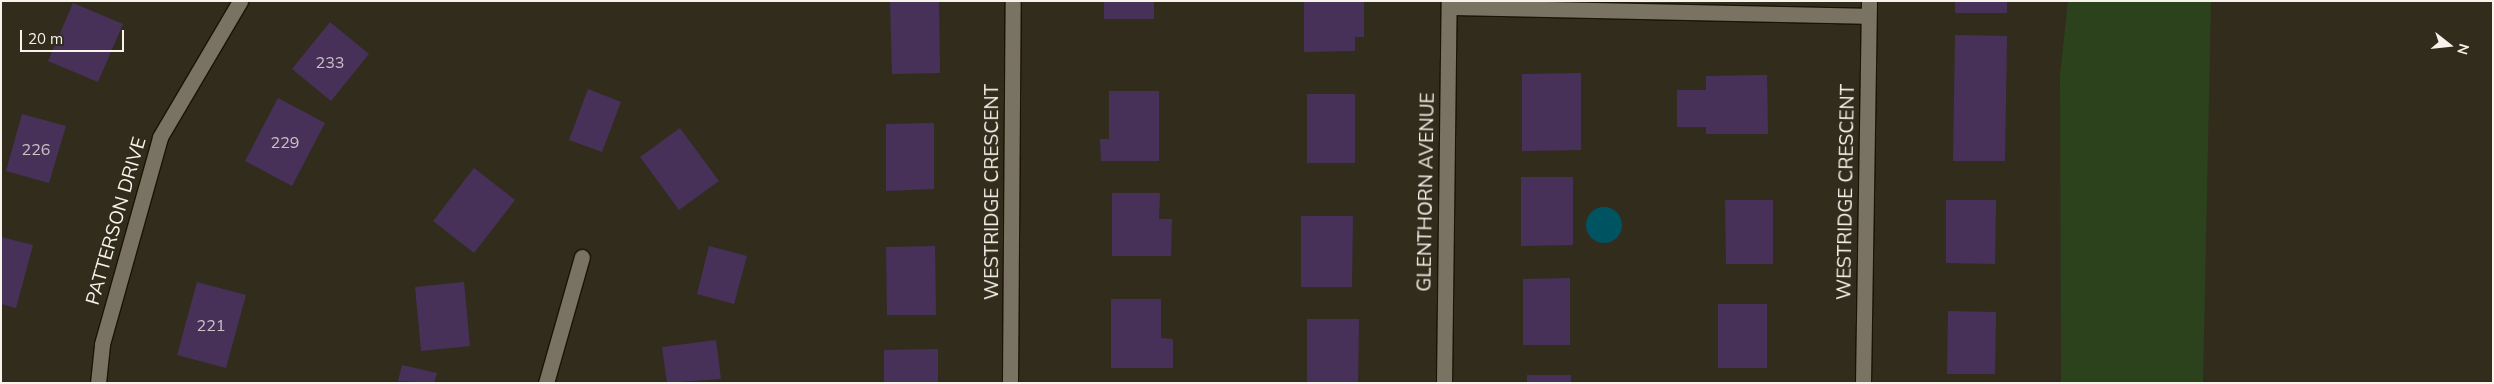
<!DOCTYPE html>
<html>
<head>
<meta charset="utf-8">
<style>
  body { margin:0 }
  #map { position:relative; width:2494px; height:384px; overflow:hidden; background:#322c1d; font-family:Mulish,sans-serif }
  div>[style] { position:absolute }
  .green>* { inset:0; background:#2b421d }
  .water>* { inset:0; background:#005361 }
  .round { border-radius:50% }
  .building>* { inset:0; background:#473159 }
  .roads { filter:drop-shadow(1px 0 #1a1406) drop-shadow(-1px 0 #1a1406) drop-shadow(0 1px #1a1406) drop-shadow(0 -1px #1a1406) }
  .minor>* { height:15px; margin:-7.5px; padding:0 7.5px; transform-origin:7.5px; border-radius:7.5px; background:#7a7363 }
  span { translate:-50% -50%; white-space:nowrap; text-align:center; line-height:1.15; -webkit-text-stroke:4px #322c1d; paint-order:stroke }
  .number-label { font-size:16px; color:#cbc2c6 }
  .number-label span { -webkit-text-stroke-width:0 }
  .street-label { font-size:19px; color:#f7f3ea }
  .frame { position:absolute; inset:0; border:2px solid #f7f3ea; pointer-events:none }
  .north { position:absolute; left:2424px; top:20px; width:50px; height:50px; -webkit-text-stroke:4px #322c1d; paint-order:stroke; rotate:106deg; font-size:14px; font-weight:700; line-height:20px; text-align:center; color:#f7f3ea }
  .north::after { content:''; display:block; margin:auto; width:18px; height:22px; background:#f7f3ea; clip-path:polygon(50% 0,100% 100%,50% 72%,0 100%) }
  .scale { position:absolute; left:20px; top:30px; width:104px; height:22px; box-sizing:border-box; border:2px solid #f7f3ea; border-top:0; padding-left:6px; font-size:15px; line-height:18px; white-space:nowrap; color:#f7f3ea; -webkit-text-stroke:4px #322c1d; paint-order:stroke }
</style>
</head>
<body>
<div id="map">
  <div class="green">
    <div style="clip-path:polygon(2068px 1px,2211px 1px,2203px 383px,2061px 383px,2060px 75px)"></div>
  </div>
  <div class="water">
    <div class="round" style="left:1586px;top:207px;width:36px;height:36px"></div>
  </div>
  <div class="building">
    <div style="clip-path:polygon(939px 1px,940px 73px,892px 74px,890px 2px)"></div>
    <div style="clip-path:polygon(1104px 1px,1154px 1px,1154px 19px,1104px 19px)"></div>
    <div style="clip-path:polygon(1304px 1px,1364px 1px,1364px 37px,1355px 37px,1355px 51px,1304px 52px)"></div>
    <div style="clip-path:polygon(1955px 1px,2007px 1px,2007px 13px,1955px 13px)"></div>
    <div style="clip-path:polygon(73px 3px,123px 24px,98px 82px,48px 61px)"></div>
    <div style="clip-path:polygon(330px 22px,369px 54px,331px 101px,292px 69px)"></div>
    <div style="clip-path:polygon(1955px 35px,2007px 36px,2005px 161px,1953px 161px)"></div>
    <div style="clip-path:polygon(1581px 73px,1581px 150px,1522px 151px,1522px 74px)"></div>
    <div style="clip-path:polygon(1767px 75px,1768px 134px,1706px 134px,1706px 127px,1677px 127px,1677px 90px,1706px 90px,1706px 76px)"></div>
    <div style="clip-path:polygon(588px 89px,621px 102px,602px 152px,569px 140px)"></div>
    <div style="clip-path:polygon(1109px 91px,1159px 91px,1159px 161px,1101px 161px,1100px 139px,1109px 139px)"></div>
    <div style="clip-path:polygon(1307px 94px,1355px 94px,1355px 163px,1307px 163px)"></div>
    <div style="clip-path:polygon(278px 98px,325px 123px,292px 186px,245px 161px)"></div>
    <div style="clip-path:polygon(22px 114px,66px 126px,49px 183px,6px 171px)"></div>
    <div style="clip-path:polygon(934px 123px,934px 189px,886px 191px,886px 124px)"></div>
    <div style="clip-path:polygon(680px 128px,719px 181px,679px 210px,640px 157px)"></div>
    <div style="clip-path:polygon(474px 168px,515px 200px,474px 253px,433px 221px)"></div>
    <div style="clip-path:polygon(1521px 177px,1573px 177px,1573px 245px,1521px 246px)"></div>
    <div style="clip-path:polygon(1112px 193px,1160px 193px,1159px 219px,1172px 219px,1171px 256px,1112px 256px)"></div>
    <div style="clip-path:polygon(1725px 200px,1773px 200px,1773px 264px,1726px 264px)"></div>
    <div style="clip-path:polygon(1946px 200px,1996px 200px,1995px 264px,1946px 263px)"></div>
    <div style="clip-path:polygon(1301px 216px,1353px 216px,1352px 287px,1301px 287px)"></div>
    <div style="clip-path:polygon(1px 237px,33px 245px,16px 308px,1px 304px)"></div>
    <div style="clip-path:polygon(709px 246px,747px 256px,734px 304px,697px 294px)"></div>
    <div style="clip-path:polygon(935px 246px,936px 315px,887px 315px,886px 247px)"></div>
    <div style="clip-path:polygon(1570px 278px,1570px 345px,1523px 345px,1523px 279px)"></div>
    <div style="clip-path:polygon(197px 282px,246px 295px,226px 368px,177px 355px)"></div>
    <div style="clip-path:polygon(464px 282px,470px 346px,421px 351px,415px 287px)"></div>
    <div style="clip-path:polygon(1111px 299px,1161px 299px,1161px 338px,1173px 339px,1173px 368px,1111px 368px)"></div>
    <div style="clip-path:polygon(1718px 304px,1767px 304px,1767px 368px,1718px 368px)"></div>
    <div style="clip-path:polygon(1948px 311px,1996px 312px,1995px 374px,1947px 374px)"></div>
    <div style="clip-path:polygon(1307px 319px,1359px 319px,1358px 383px,1307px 383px)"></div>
    <div style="clip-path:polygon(716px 340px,721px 379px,667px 383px,662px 347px)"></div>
    <div style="clip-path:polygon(938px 349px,938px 383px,884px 383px,884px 350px)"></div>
    <div style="clip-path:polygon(402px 365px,437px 373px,434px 383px,398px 381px)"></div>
    <div style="clip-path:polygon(1527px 375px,1571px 375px,1571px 383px,1527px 383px)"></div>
  </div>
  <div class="roads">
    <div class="minor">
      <div style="left:1449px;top:7px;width:419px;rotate:1.2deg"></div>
      <div style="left:98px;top:383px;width:39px;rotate:-84deg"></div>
      <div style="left:102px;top:344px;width:215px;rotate:-74.3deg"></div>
      <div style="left:160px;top:137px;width:158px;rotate:-59.5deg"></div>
      <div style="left:546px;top:383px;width:131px;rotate:-74.1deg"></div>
      <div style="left:1010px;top:383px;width:382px;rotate:-89.6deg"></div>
      <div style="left:1444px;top:383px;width:382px;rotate:-89.3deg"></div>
      <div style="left:1863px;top:383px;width:382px;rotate:-89.1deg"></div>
    </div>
  </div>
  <div class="number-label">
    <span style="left:330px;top:62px">233</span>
    <span style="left:285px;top:142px">229</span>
    <span style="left:36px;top:149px">226</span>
    <span style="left:211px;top:325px">221</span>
  </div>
  <div class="street-label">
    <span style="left:992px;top:192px;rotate:-90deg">WESTRIDGE CRESCENT</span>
    <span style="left:1426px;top:192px;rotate:-89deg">GLENTHORN AVENUE</span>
    <span style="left:1846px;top:192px;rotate:-89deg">WESTRIDGE CRESCENT</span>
    <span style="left:116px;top:221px;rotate:-74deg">PATTERSON DRIVE</span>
  </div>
  <div class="frame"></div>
  <div class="north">N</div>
  <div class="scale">20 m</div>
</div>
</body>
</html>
